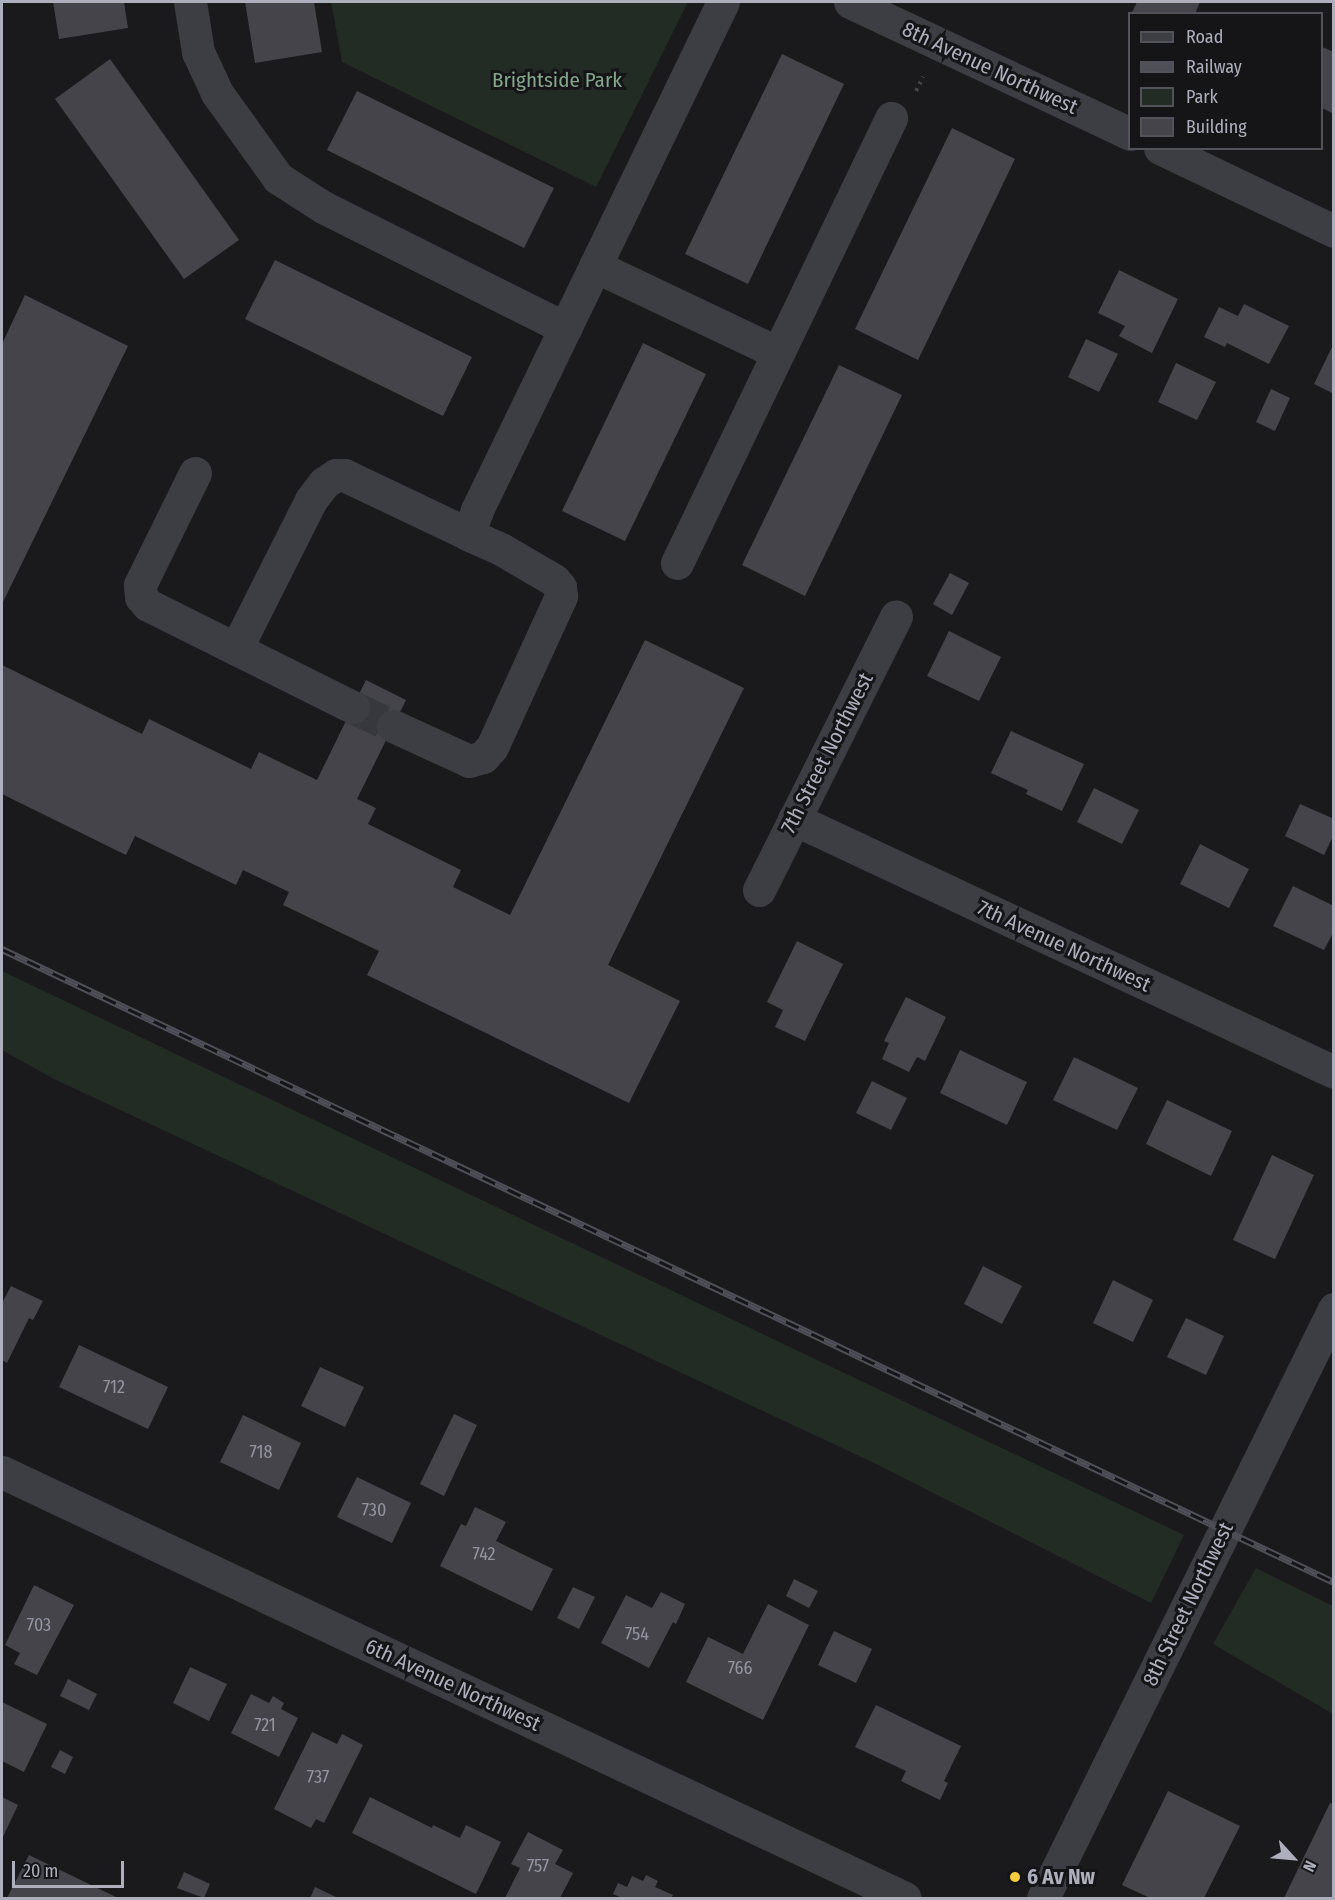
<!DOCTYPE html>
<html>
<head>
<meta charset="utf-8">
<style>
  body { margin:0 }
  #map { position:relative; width:1335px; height:1900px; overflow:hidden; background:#1a1a1d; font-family:"Fira Sans Condensed",sans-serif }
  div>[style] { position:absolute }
  .green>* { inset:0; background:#222b24 }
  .building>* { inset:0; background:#45444a }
  .minor-tunnel>* { height:33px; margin-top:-16.5px; transform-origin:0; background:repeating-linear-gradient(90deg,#37383d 0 33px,transparent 0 49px) }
  .path>* { height:4px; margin-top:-2px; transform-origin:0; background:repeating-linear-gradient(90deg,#414249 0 3px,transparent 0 7.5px) }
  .minor>* { height:33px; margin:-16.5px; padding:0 16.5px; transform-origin:16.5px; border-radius:16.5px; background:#3d3d44 }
  .rail>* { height:7px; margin-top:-3.5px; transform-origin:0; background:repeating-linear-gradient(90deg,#151518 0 14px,#4e4f57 0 28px); box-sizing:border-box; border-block:2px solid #4e4f57 }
  .dots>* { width:16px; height:16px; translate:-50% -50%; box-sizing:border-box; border:3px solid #151518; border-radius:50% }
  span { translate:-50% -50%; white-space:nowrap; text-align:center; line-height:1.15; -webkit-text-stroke:6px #151518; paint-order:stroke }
  .number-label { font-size:18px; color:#9394a0 }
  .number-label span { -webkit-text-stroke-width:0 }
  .street-label { font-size:21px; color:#adafbc }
  .park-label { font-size:21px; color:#84a78b }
  .poi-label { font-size:21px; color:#adafbc; font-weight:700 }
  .left { translate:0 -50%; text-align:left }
  .frame { position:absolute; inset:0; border:3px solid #adafbc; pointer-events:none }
  .legend { position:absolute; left:1128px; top:12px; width:195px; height:138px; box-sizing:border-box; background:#151518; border:2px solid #52535a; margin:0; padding:8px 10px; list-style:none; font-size:18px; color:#adafbc }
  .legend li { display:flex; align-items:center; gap:12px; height:30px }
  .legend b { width:30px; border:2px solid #52535a }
  .north { position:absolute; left:1263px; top:1828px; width:60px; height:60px; -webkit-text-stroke:4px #151518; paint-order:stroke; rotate:116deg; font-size:16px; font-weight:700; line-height:24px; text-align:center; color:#adafbc }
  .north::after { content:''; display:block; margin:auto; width:21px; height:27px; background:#adafbc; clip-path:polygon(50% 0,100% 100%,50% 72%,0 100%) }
  .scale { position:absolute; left:12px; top:1861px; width:112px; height:27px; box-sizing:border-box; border:3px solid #adafbc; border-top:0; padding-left:8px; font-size:18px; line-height:21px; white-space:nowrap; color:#adafbc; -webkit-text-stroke:4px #151518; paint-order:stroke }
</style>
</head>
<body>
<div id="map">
  <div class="green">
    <div style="clip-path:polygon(331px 2px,688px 2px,596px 187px,342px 62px)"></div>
    <div style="clip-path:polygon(2px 971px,1184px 1535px,1151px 1603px,874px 1463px,54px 1079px,2px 1050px)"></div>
    <div style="clip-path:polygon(1256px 1568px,1333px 1606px,1333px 1714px,1213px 1644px)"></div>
  </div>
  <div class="building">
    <div style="clip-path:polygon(53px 2px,124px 2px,128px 28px,59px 39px)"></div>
    <div style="clip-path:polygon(245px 2px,314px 2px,322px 52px,255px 63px)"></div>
    <div style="clip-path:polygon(1137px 2px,1200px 2px,1195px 14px,1131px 14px)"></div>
    <div style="clip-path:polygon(1322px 47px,1334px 52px,1334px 114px,1322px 108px)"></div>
    <div style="clip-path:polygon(782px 54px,844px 84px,748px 284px,685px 254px)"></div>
    <div style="clip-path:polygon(110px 59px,239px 240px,184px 279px,55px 99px)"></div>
    <div style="clip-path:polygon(357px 91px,554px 188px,524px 248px,327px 150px)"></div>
    <div style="clip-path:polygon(952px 128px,1015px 159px,918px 360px,855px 329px)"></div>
    <div style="clip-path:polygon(275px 260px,472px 357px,443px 416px,245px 319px)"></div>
    <div style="clip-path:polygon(1119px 270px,1178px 299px,1152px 353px,1119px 336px,1125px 326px,1098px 313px)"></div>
    <div style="clip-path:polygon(25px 295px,128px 346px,2px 604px,2px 344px)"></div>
    <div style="clip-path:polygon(1244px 304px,1289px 326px,1269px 364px,1227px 343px,1225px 347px,1204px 337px,1219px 307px,1238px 316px)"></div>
    <div style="clip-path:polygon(1086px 339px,1118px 354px,1099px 392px,1068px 377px)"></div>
    <div style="clip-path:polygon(643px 343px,706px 374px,625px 541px,562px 511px)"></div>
    <div style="clip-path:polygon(1334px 343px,1334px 394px,1314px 384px)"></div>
    <div style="clip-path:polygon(1176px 363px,1216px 382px,1197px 420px,1158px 402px)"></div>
    <div style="clip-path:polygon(839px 365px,902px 395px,805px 596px,742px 565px)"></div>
    <div style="clip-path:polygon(1271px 389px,1290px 398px,1275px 431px,1256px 422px)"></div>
    <div style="clip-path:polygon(950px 573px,969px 583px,952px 615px,933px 604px)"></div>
    <div style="clip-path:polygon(949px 631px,1001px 657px,979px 701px,927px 676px)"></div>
    <div style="clip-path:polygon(645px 640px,744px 688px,608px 965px,680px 1001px,629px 1103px,367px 975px,379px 951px,283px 905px,289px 892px,243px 870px,236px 885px,135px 836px,126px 855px,2px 794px,2px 665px,142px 734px,149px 719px,251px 769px,259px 752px,317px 780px,366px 680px,406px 700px,357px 799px,376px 808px,368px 824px,461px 870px,453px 887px,510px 915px)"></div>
    <div style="clip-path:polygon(1011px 731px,1084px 764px,1062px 811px,1026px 794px,1028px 790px,991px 773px)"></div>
    <div style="clip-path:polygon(1094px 788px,1139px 810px,1122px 844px,1077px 822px)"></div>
    <div style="clip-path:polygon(1300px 804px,1334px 819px,1334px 834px,1324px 855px,1285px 836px)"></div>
    <div style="clip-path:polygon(1200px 844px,1249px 869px,1229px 908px,1180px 884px)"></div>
    <div style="clip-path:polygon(1293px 886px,1334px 906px,1334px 931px,1324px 950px,1273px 926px)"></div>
    <div style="clip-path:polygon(797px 941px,843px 964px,805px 1041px,775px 1027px,783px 1010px,767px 1002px)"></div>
    <div style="clip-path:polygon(906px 997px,946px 1017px,925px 1061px,917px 1057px,909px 1072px,882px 1059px,889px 1043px,884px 1041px)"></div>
    <div style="clip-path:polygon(960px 1050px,1027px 1082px,1007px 1125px,940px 1093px)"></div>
    <div style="clip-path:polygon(1074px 1057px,1138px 1088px,1117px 1130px,1053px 1100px)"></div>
    <div style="clip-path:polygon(872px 1081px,907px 1098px,891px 1130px,856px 1113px)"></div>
    <div style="clip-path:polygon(1167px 1100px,1232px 1131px,1211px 1176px,1146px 1144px)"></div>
    <div style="clip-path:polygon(1272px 1155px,1314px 1175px,1275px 1259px,1233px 1240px)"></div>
    <div style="clip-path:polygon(983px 1266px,1022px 1286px,1002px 1324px,964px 1304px)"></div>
    <div style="clip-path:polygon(1113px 1280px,1153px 1300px,1133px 1342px,1093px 1323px)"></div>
    <div style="clip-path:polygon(11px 1286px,43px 1301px,33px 1320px,29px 1318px,7px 1363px,2px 1360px,2px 1303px)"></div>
    <div style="clip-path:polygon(1186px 1318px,1224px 1336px,1206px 1375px,1167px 1357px)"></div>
    <div style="clip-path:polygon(79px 1345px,168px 1387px,148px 1429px,59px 1387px)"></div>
    <div style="clip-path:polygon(320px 1367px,364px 1387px,345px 1427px,301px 1406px)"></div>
    <div style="clip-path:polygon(454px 1414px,477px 1425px,444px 1496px,420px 1484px)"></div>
    <div style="clip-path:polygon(243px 1415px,301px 1443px,279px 1490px,220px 1462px)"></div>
    <div style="clip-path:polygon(357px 1477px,411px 1503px,392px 1543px,337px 1517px)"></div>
    <div style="clip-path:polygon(475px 1507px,506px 1522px,496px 1541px,553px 1569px,532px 1611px,440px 1566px,461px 1524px,466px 1526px)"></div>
    <div style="clip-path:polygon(794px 1579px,818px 1591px,809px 1608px,786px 1596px)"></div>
    <div style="clip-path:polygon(34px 1585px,74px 1605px,37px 1675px,14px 1664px,20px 1653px,5px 1645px)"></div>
    <div style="clip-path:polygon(573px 1587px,595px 1597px,579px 1629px,557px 1618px)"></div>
    <div style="clip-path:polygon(661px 1592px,685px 1604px,676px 1624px,673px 1622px,649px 1668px,601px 1643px,626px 1595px,652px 1608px)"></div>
    <div style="clip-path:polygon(768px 1604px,809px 1625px,763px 1720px,686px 1682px,708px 1637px,743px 1654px)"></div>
    <div style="clip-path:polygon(834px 1631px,872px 1649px,856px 1683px,818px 1665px)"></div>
    <div style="clip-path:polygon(190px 1667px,227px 1684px,209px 1721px,173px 1703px)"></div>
    <div style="clip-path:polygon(68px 1679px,97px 1694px,89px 1710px,60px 1696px)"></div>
    <div style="clip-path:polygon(251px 1694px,269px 1703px,273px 1696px,284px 1703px,281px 1709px,298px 1718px,279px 1757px,231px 1733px)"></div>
    <div style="clip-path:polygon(2px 1702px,47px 1724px,24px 1772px,2px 1761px)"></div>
    <div style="clip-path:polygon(876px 1705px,961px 1746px,944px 1781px,948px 1783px,940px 1800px,901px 1781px,906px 1771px,855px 1747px)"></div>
    <div style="clip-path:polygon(312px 1732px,337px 1744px,342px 1734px,363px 1745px,324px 1823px,316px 1819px,311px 1828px,274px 1809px)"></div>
    <div style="clip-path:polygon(60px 1750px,73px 1757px,65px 1774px,51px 1767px)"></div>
    <div style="clip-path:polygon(1168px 1791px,1240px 1826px,1204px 1898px,1150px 1898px,1122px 1885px)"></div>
    <div style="clip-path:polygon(2px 1797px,18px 1805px,2px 1839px)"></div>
    <div style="clip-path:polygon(370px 1797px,432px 1828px,433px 1825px,460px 1838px,466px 1825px,501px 1842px,476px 1894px,352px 1833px)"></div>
    <div style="clip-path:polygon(1330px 1803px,1334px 1804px,1334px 1898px,1284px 1898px)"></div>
    <div style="clip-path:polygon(528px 1832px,563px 1850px,555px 1864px,573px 1873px,560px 1898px,505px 1898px,520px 1868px,511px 1864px)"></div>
    <div style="clip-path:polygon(29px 1855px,118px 1898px,7px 1898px)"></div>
    <div style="clip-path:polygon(184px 1872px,210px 1884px,204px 1898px,177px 1888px)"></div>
    <div style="clip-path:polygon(646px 1875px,658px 1881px,655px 1887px,673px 1895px,671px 1898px,622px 1898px,613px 1894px,618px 1883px,627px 1887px,632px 1876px,643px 1881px)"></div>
    <div style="clip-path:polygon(315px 1887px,338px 1898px,310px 1898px)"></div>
  </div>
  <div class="minor-tunnel">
    <div style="left:353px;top:707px;width:44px;rotate:25.4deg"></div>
  </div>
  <div class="path">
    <div style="left:916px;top:91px;width:16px;rotate:-63deg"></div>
  </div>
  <div class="minor">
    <div style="left:190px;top:2px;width:51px;rotate:80.9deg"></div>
    <div style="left:198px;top:52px;width:45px;rotate:65.1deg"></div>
    <div style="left:217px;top:93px;width:105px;rotate:54.3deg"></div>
    <div style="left:278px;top:178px;width:54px;rotate:32.8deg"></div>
    <div style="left:323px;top:207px;width:271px;rotate:26.6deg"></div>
    <div style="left:850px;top:2px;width:310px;rotate:25.2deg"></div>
    <div style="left:1160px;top:148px;width:193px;rotate:25.5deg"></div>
    <div style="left:595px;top:266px;width:200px;rotate:25.4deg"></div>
    <div style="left:195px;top:473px;width:125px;rotate:116.2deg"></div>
    <div style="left:140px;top:585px;width:12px;rotate:85deg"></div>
    <div style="left:141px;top:597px;width:11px;rotate:49deg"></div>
    <div style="left:148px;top:605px;width:229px;rotate:26.5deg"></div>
    <div style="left:677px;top:563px;width:494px;rotate:-64.3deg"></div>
    <div style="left:236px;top:649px;width:167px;rotate:-63.3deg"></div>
    <div style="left:311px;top:500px;width:21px;rotate:-53deg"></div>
    <div style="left:324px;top:483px;width:14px;rotate:-34deg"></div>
    <div style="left:336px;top:475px;width:8px"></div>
    <div style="left:344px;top:475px;width:137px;rotate:25.4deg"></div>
    <div style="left:393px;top:726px;width:84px;rotate:24.7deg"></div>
    <div style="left:469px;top:761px;width:15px;rotate:-16deg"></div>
    <div style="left:483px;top:757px;width:13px;rotate:-48deg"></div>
    <div style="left:492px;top:747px;width:166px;rotate:-65.4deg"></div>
    <div style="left:561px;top:596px;width:9px;rotate:-96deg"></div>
    <div style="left:560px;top:587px;width:9px;rotate:-131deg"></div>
    <div style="left:554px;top:580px;width:61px;rotate:-149.7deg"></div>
    <div style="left:501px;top:549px;width:36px;rotate:-156deg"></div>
    <div style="left:468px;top:534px;width:26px;rotate:-69deg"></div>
    <div style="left:477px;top:510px;width:564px;rotate:-64.16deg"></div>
    <div style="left:794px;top:819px;width:596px;rotate:25.1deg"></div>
    <div style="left:759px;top:890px;width:306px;rotate:-63.4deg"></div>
    <div style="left:2px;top:1472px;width:998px;rotate:25.26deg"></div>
    <div style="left:1043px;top:1898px;width:657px;rotate:-63.71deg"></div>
  </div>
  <div class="rail">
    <div style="left:2px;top:949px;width:1475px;rotate:25.42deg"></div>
  </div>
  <div class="dots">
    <div style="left:1015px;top:1877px;background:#f4cd3b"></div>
  </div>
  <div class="number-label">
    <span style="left:114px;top:1387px">712</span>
    <span style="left:261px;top:1452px">718</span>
    <span style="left:374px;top:1510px">730</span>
    <span style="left:484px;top:1554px">742</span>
    <span style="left:39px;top:1625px">703</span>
    <span style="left:637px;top:1634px">754</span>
    <span style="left:740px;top:1668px">766</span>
    <span style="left:265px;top:1725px">721</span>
    <span style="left:318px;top:1777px">737</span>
    <span style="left:538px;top:1866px">757</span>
  </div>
  <div class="street-label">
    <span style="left:990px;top:68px;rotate:25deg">8th Avenue Northwest</span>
    <span style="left:827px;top:753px;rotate:-63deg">7th Street Northwest</span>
    <span style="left:1064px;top:946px;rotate:25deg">7th Avenue Northwest</span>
    <span style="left:1188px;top:1604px;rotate:-64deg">8th Street Northwest</span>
    <span style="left:453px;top:1685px;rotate:25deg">6th Avenue Northwest</span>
  </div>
  <div class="park-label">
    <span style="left:557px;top:80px">Brightside Park</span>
  </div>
  <div class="poi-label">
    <span class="left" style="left:1027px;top:1877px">6 Av Nw</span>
  </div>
  <div class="frame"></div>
  <ul class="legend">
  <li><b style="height:8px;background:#3d3d44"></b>Road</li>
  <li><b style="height:8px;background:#4e4f57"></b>Railway</li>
  <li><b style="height:16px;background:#222b24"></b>Park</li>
  <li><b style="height:16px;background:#45444a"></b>Building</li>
  </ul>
  <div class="north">N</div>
  <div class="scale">20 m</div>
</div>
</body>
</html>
